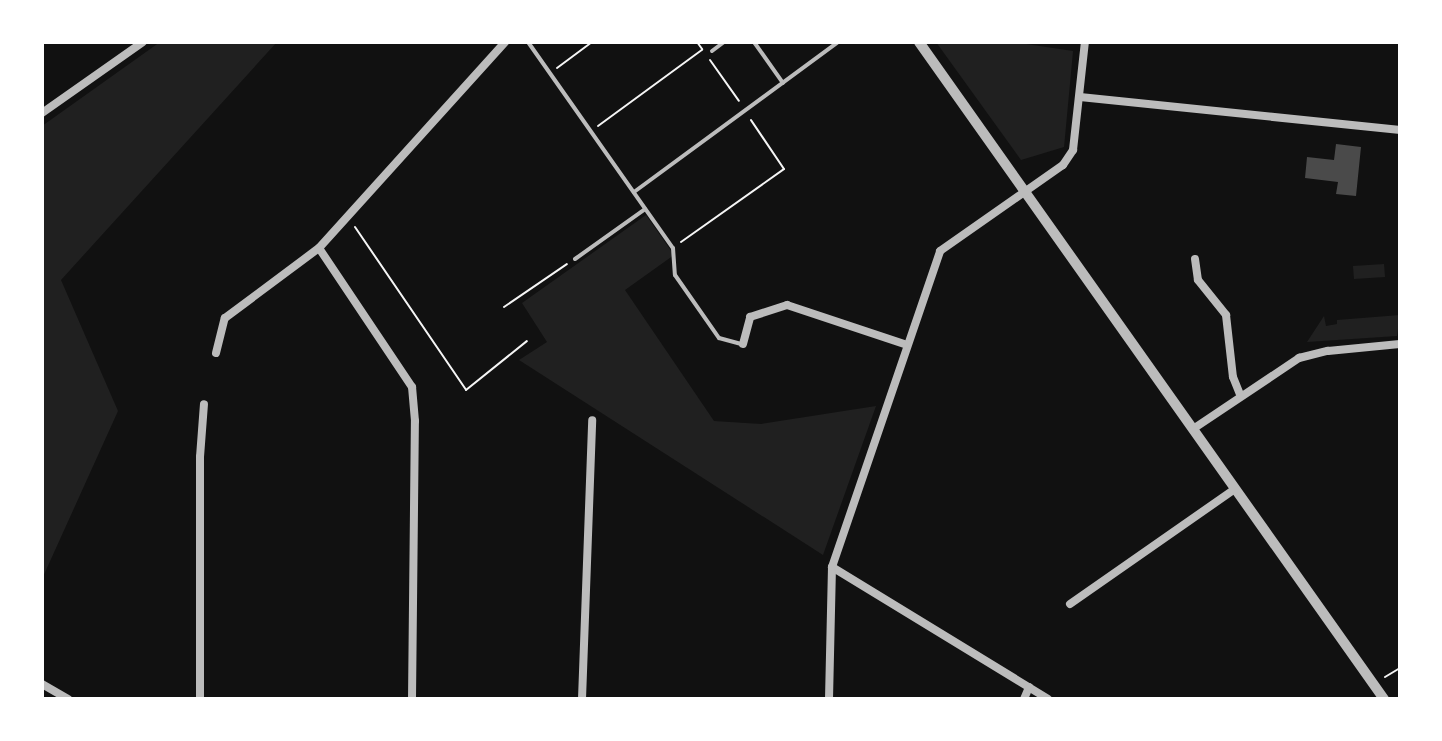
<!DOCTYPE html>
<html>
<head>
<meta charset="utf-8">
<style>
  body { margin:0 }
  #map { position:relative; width:1442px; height:741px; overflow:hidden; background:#111; font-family:Spectral,serif }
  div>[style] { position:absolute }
  .green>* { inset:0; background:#202020 }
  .building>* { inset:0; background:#4a4a4a }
  .path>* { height:2px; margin:-1px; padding:0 1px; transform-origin:1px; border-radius:1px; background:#f5f5f5 }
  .service>* { height:4px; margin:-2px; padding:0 2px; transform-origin:2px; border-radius:2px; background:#bcbcbc }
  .minor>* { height:8px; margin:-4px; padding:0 4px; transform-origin:4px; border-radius:4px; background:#bcbcbc }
  .tertiary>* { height:10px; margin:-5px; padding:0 5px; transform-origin:5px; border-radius:5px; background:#bcbcbc }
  span { translate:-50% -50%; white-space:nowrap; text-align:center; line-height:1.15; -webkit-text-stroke:6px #fff; paint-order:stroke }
  .frame { position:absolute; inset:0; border:44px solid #fff; pointer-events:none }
</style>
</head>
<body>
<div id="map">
  <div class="green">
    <div style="clip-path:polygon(160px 42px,277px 42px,61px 280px,118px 411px,42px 579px,42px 126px)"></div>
    <div style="clip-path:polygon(936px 42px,1012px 42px,1073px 51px,1064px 147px,1021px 160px)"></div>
    <div style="clip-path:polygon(646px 215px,674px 255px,625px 290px,714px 421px,761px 424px,876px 406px,823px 555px,519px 360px,547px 342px,522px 303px)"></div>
    <div style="clip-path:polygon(1384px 264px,1385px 277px,1354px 279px,1353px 266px)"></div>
    <div style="clip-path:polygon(1400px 315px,1397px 336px,1307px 342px,1324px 316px,1326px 326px,1337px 324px,1337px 320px)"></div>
  </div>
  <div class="building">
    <div style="clip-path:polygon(1336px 144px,1361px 147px,1356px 196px,1336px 194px,1338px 182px,1305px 178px,1307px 157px,1334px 160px)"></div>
  </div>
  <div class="path">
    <div style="left:697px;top:42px;width:9px;rotate:54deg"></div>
    <div style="left:710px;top:60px;width:50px;rotate:54.7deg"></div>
    <div style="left:557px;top:68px;width:44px;rotate:-36.6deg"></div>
    <div style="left:598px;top:126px;width:129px;rotate:-36.2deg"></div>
    <div style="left:355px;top:227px;width:197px;rotate:55.7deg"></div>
    <div style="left:466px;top:390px;width:78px;rotate:-38.8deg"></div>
    <div style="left:681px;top:242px;width:126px;rotate:-35.3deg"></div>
    <div style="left:784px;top:169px;width:59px;rotate:-124deg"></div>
    <div style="left:504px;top:307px;width:76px;rotate:-34.3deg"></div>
    <div style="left:1385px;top:677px;width:17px;rotate:-31deg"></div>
  </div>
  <div class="service">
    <div style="left:528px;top:42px;width:252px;rotate:54.9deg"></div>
    <div style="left:673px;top:248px;width:27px;rotate:86deg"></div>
    <div style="left:675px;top:275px;width:77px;rotate:55.1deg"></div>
    <div style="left:719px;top:338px;width:23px;rotate:15deg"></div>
    <div style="left:754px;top:42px;width:50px;rotate:54.7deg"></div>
    <div style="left:712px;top:51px;width:15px;rotate:-37deg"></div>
    <div style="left:634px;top:192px;width:253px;rotate:-36.3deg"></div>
    <div style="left:575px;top:259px;width:86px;rotate:-35.5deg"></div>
  </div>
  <div class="minor">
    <div style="left:1080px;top:97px;width:322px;rotate:5.9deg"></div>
    <div style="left:42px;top:113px;width:123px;rotate:-35.1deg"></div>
    <div style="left:1195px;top:259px;width:21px;rotate:82deg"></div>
    <div style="left:1198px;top:280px;width:45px;rotate:51.3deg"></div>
    <div style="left:1226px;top:315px;width:62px;rotate:83.6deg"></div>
    <div style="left:1233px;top:377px;width:18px;rotate:68deg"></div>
    <div style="left:743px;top:344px;width:28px;rotate:-75deg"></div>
    <div style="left:750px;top:317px;width:39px;rotate:-18deg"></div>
    <div style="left:787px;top:305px;width:126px;rotate:18.4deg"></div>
    <div style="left:216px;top:353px;width:36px;rotate:-76deg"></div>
    <div style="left:225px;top:318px;width:117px;rotate:-36.7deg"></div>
    <div style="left:1193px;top:429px;width:128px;rotate:-33.8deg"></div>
    <div style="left:1299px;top:358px;width:30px;rotate:-14deg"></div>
    <div style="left:1328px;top:351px;width:72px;rotate:-5.6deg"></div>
    <div style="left:832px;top:567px;width:253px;rotate:31.4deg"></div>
    <div style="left:1070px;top:604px;width:201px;rotate:-34.9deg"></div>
    <div style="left:42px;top:684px;width:30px;rotate:30deg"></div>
    <div style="left:200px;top:699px;width:242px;rotate:-90deg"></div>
    <div style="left:200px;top:457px;width:53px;rotate:-85.7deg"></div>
    <div style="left:412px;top:699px;width:278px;rotate:-89.4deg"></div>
    <div style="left:415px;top:421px;width:34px;rotate:-95deg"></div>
    <div style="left:412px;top:387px;width:167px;rotate:-123.8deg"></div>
    <div style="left:319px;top:248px;width:278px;rotate:-47.9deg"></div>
    <div style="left:582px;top:699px;width:279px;rotate:-87.9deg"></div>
    <div style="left:829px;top:699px;width:132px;rotate:-88.7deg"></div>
    <div style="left:832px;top:567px;width:334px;rotate:-71.1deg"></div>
    <div style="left:940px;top:251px;width:150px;rotate:-35deg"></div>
    <div style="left:1063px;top:165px;width:18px;rotate:-56deg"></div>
    <div style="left:1073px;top:150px;width:109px;rotate:-83.7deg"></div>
    <div style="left:1024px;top:699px;width:13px;rotate:-67deg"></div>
  </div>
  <div class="tertiary">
    <div style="left:919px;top:42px;width:805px;rotate:54.71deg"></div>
  </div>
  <div class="frame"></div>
</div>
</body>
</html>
